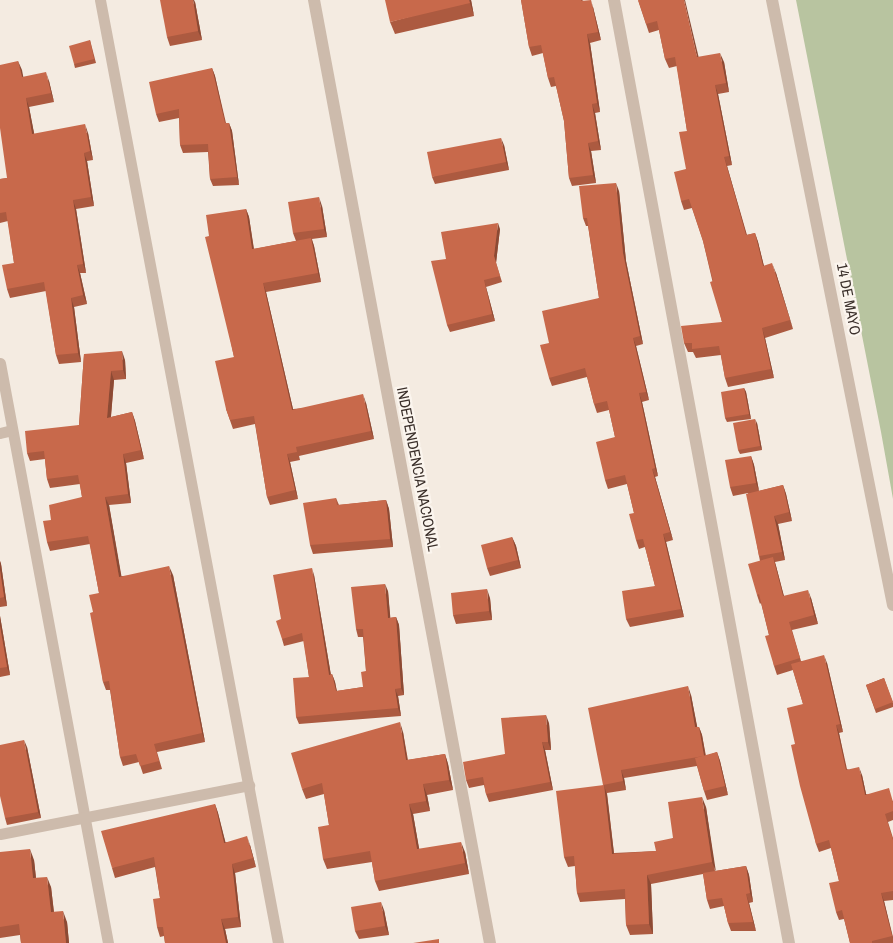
<!DOCTYPE html>
<html>
<head>
<meta charset="utf-8">
<style>
  body { margin:0 }
  #map { position:relative; width:893px; height:943px; overflow:hidden; background:#f4ebe1; font-family:"Archivo Narrow",sans-serif }
  div>[style] { position:absolute }
  .green>* { inset:0; background:#b8c4a0 }
  .service>* { height:11px; margin:-5.5px; padding:0 5.5px; transform-origin:5.5px; border-radius:5.5px; background:#cdbbac }
  .minor>* { height:12px; margin:-6px; padding:0 6px; transform-origin:6px; border-radius:6px; background:#cdbbac }
  .wall>* { inset:0; background:#ac5a40 }
  .shaded-wall>* { inset:0; background:#8c4a34 }
  .building>* { inset:0; background:#c8694b }
  span { translate:-50% -50%; white-space:nowrap; text-align:center; line-height:1.15; -webkit-text-stroke:4.5px #fbf5ee; paint-order:stroke }
  .street-label { font-size:15px; color:#3b302b }
</style>
</head>
<body>
<div id="map">
  <div class="green">
    <div style="clip-path:polygon(796px 0,893px 0,893px 499px,881px 432px)"></div>
  </div>
  <div class="service">
    <div style="left:100px;top:0;width:960px;rotate:79.31deg"></div>
    <div style="left:0;top:363px;width:590px;rotate:79.45deg"></div>
    <div style="left:0;top:433px;width:12px;rotate:-14deg"></div>
    <div style="left:0;top:834px;width:254px;rotate:-11.1deg"></div>
  </div>
  <div class="minor">
    <div style="left:314px;top:0;width:959px;rotate:79.43deg"></div>
    <div style="left:614px;top:0;width:959px;rotate:79.49deg"></div>
    <div style="left:772px;top:0;width:617px;rotate:78.69deg"></div>
  </div>
  <div class="wall">
    <div style="clip-path:polygon(471px 0,474px 16px,395px 34px,390px 22px)"></div>
    <div style="clip-path:polygon(521px 0,582px 0,593px 7px,601px 40px,590px 43px,600px 112px,595px 113px,601px 150px,591px 151px,596px 183px,572px 186px,569px 178px,564px 121px,556px 86px,551px 87px,548px 78px,543px 53px,532px 56px,529px 47px)"></div>
    <div style="clip-path:polygon(638px 0,698px 57px,724px 62px,729px 92px,718px 94px,732px 165px,727px 166px,747px 235px,755px 233px,758px 242px,764px 266px,776px 273px,793px 329px,765px 338px,774px 378px,728px 387px,725px 378px,721px 355px,696px 358px,693px 352px,688px 352px,684px 343px,722px 322px,703px 241px,692px 208px,684px 210px,681px 201px,686px 169px,687px 131px,677px 66px,669px 68px,665px 59px,659px 30px,649px 33px)"></div>
    <div style="clip-path:polygon(195px 2px,202px 40px,170px 46px,167px 37px)"></div>
    <div style="clip-path:polygon(90px 40px,96px 63px,75px 68px,74px 64px)"></div>
    <div style="clip-path:polygon(18px 61px,23px 77px,49px 81px,54px 102px,29px 107px,34px 134px,88px 133px,93px 160px,87px 161px,94px 206px,76px 209px,86px 273px,80px 273px,87px 304px,74px 307px,81px 362px,59px 364px,56px 355px,46px 291px,10px 298px,7px 289px,14px 263px,8px 221px,0 223px,0 179px,7px 178px)"></div>
    <div style="clip-path:polygon(212px 68px,215px 76px,226px 123px,229px 123px,232px 131px,239px 185px,213px 186px,210px 179px,208px 152px,183px 153px,180px 145px,179px 118px,159px 122px,156px 114px)"></div>
    <div style="clip-path:polygon(504px 145px,509px 170px,435px 184px,432px 177px)"></div>
    <div style="clip-path:polygon(619px 191px,626px 261px,643px 344px,636px 346px,649px 400px,642px 402px,658px 476px,655px 477px,673px 540px,666px 542px,684px 617px,630px 627px,626px 619px,655px 586px,645px 547px,639px 549px,636px 540px,634px 513px,627px 484px,608px 489px,605px 480px,615px 437px,609px 410px,597px 413px,594px 404px,587px 377px,552px 386px,549px 378px,549px 343px,599px 298px,588px 226px,586px 226px,583px 218px)"></div>
    <div style="clip-path:polygon(322px 206px,327px 237px,312px 239px,314px 246px,321px 282px,266px 292px,293px 409px,366px 403px,374px 439px,299px 456px,300px 460px,290px 462px,298px 499px,270px 505px,267px 497px,255px 424px,233px 429px,226px 409px,234px 357px,209px 236px,246px 209px,249px 217px,254px 249px,296px 241px,293px 233px)"></div>
    <div style="clip-path:polygon(500px 229px,496px 263px,502px 282px,486px 287px,495px 321px,450px 332px,447px 325px,446px 259px)"></div>
    <div style="clip-path:polygon(84px 354px,125px 360px,126px 379px,114px 380px,111px 417px,132px 412px,135px 421px,144px 459px,126px 463px,131px 503px,109px 505px,121px 576px,173px 575px,205px 742px,157px 752px,162px 769px,143px 774px,139px 762px,123px 766px,120px 757px,110px 690px,106px 690px,103px 682px,93px 612px,99px 593px,90px 544px,50px 551px,47px 542px,51px 520px,82px 497px,80px 484px,50px 488px,47px 479px,45px 459px,30px 461px,27px 453px,79px 425px)"></div>
    <div style="clip-path:polygon(744px 388px,746px 392px,751px 419px,727px 422px,725px 418px)"></div>
    <div style="clip-path:polygon(757px 423px,762px 450px,740px 454px,738px 450px)"></div>
    <div style="clip-path:polygon(751px 456px,754px 465px,759px 491px,783px 485px,786px 494px,792px 521px,778px 524px,785px 560px,775px 562px,784px 596px,811px 598px,818px 624px,792px 630px,801px 661px,827px 663px,843px 732px,839px 733px,847px 769px,862px 775px,866px 794px,893px 801px,893px 820px,888px 822px,893px 838px,893px 900px,884px 901px,893px 937px,893px 943px,850px 943px,844px 919px,839px 920px,836px 912px,839px 881px,831px 848px,819px 852px,816px 844px,795px 744px,803px 704px,793px 670px,777px 675px,774px 666px,769px 635px,761px 603px,760px 604px,757px 595px,760px 561px,759px 556px,748px 493px,733px 496px,730px 487px)"></div>
    <div style="clip-path:polygon(336px 498px,339px 505px,386px 500px,389px 509px,393px 547px,313px 554px,310px 545px)"></div>
    <div style="clip-path:polygon(512px 537px,516px 546px,521px 568px,490px 576px,487px 568px)"></div>
    <div style="clip-path:polygon(0 561px,1px 564px,7px 606px,0 607px)"></div>
    <div style="clip-path:polygon(314px 575px,331px 675px,332px 674px,335px 682px,337px 691px,363px 687px,366px 671px,363px 637px,358px 637px,356px 629px,388px 591px,390px 618px,396px 617px,399px 625px,404px 695px,398px 696px,401px 716px,299px 724px,296px 717px,309px 677px,304px 641px,284px 646px,282px 639px,281px 619px)"></div>
    <div style="clip-path:polygon(490px 598px,492px 620px,456px 624px,453px 615px)"></div>
    <div style="clip-path:polygon(0 616px,10px 675px,0 677px)"></div>
    <div style="clip-path:polygon(884px 678px,893px 703px,893px 707px,876px 713px,866px 685px)"></div>
    <div style="clip-path:polygon(691px 695px,697px 727px,699px 727px,702px 735px,706px 756px,717px 752px,720px 761px,728px 795px,707px 800px,704px 791px,697px 766px,624px 778px,626px 790px,607px 793px,614px 853px,656px 851px,673px 838px,706px 807px,715px 871px,746px 866px,749px 875px,753px 902px,749px 903px,756px 931px,731px 931px,728px 923px,724px 906px,710px 909px,707px 900px,703px 874px,651px 884px,653px 934px,630px 935px,626px 925px,625px 899px,580px 902px,577px 893px,575px 866px,568px 867px,564px 857px,603px 785px)"></div>
    <div style="clip-path:polygon(549px 723px,551px 750px,545px 750px,553px 790px,489px 802px,486px 794px,484px 785px,469px 788px,466px 780px,505px 754px)"></div>
    <div style="clip-path:polygon(403px 732px,408px 760px,445px 754px,448px 764px,453px 790px,427px 795px,430px 811px,413px 814px,419px 849px,465px 852px,469px 874px,379px 891px,375px 881px,372px 862px,327px 869px,323px 859px,329px 825px,324px 794px,306px 799px,302px 789px)"></div>
    <div style="clip-path:polygon(27px 747px,41px 818px,7px 825px,5px 818px)"></div>
    <div style="clip-path:polygon(215px 804px,218px 813px,225px 842px,250px 845px,256px 867px,235px 873px,241px 927px,225px 929px,228px 943px,165px 943px,164px 936px,160px 937px,157px 927px,160px 898px,155px 867px,115px 878px,112px 868px)"></div>
    <div style="clip-path:polygon(0 852px,34px 860px,36px 878px,51px 887px,54px 912px,67px 922px,69px 943px,21px 943px,20px 935px,0 938px)"></div>
    <div style="clip-path:polygon(384px 910px,389px 935px,359px 939px,355px 931px)"></div>
  </div>
  <div class="shaded-wall">
    <div style="clip-path:polygon(193px 0,194px 0,195px 2px,202px 40px,198px 31px)"></div>
    <div style="clip-path:polygon(469px 0,471px 0,474px 16px,470px 3px)"></div>
    <div style="clip-path:polygon(591px 0,593px 7px,601px 40px,598px 32px)"></div>
    <div style="clip-path:polygon(684px 0,685px 0,701px 67px,697px 57px)"></div>
    <div style="clip-path:polygon(587px 34px,590px 43px,600px 112px,597px 103px)"></div>
    <div style="clip-path:polygon(720px 53px,724px 62px,729px 92px,726px 83px)"></div>
    <div style="clip-path:polygon(18px 61px,22px 70px,25px 86px,22px 77px)"></div>
    <div style="clip-path:polygon(212px 68px,215px 76px,227px 131px,225px 123px)"></div>
    <div style="clip-path:polygon(46px 72px,49px 81px,54px 102px,51px 93px)"></div>
    <div style="clip-path:polygon(715px 85px,718px 94px,732px 165px,729px 156px)"></div>
    <div style="clip-path:polygon(26px 98px,29px 107px,36px 143px,32px 134px)"></div>
    <div style="clip-path:polygon(592px 104px,595px 113px,601px 150px,598px 141px)"></div>
    <div style="clip-path:polygon(229px 123px,232px 131px,239px 185px,237px 177px)"></div>
    <div style="clip-path:polygon(85px 124px,88px 133px,93px 160px,90px 151px)"></div>
    <div style="clip-path:polygon(501px 138px,504px 145px,509px 170px,506px 162px)"></div>
    <div style="clip-path:polygon(588px 143px,591px 151px,596px 183px,593px 175px)"></div>
    <div style="clip-path:polygon(84px 153px,87px 161px,94px 206px,91px 197px)"></div>
    <div style="clip-path:polygon(724px 157px,727px 166px,749px 244px,746px 235px)"></div>
    <div style="clip-path:polygon(616px 183px,619px 191px,626px 261px,643px 344px,640px 336px,623px 253px)"></div>
    <div style="clip-path:polygon(319px 197px,322px 206px,327px 237px,324px 229px)"></div>
    <div style="clip-path:polygon(73px 200px,76px 209px,86px 273px,83px 264px)"></div>
    <div style="clip-path:polygon(246px 209px,249px 217px,255px 258px,252px 249px)"></div>
    <div style="clip-path:polygon(498px 223px,500px 229px,496px 263px,502px 282px,494px 256px)"></div>
    <div style="clip-path:polygon(755px 233px,758px 242px,766px 275px,763px 266px)"></div>
    <div style="clip-path:polygon(311px 238px,314px 246px,321px 282px,318px 273px)"></div>
    <div style="clip-path:polygon(772px 263px,776px 273px,793px 329px,790px 320px)"></div>
    <div style="clip-path:polygon(77px 265px,80px 273px,87px 304px,83px 295px)"></div>
    <div style="clip-path:polygon(484px 280px,486px 287px,495px 321px,492px 314px)"></div>
    <div style="clip-path:polygon(263px 283px,266px 292px,295px 418px,292px 410px)"></div>
    <div style="clip-path:polygon(71px 298px,74px 307px,81px 362px,78px 353px)"></div>
    <div style="clip-path:polygon(762px 328px,765px 338px,774px 378px,771px 369px)"></div>
    <div style="clip-path:polygon(633px 338px,636px 346px,649px 400px,646px 392px)"></div>
    <div style="clip-path:polygon(122px 351px,125px 360px,126px 379px,123px 370px)"></div>
    <div style="clip-path:polygon(111px 371px,114px 380px,110px 426px,107px 418px)"></div>
    <div style="clip-path:polygon(744px 388px,746px 392px,751px 419px,749px 414px)"></div>
    <div style="clip-path:polygon(639px 393px,642px 402px,658px 476px,655px 468px)"></div>
    <div style="clip-path:polygon(363px 394px,366px 403px,374px 439px,371px 431px)"></div>
    <div style="clip-path:polygon(132px 412px,135px 421px,144px 459px,141px 450px)"></div>
    <div style="clip-path:polygon(755px 419px,757px 423px,762px 450px,760px 446px)"></div>
    <div style="clip-path:polygon(123px 454px,126px 463px,131px 503px,128px 494px)"></div>
    <div style="clip-path:polygon(287px 454px,290px 462px,298px 499px,295px 490px)"></div>
    <div style="clip-path:polygon(751px 456px,754px 465px,759px 491px,756px 483px)"></div>
    <div style="clip-path:polygon(652px 469px,655px 477px,673px 540px,670px 532px)"></div>
    <div style="clip-path:polygon(783px 485px,786px 494px,792px 521px,789px 512px)"></div>
    <div style="clip-path:polygon(105px 497px,109px 505px,123px 585px,119px 577px)"></div>
    <div style="clip-path:polygon(386px 500px,389px 509px,393px 547px,390px 539px)"></div>
    <div style="clip-path:polygon(774px 516px,778px 524px,785px 560px,782px 552px)"></div>
    <div style="clip-path:polygon(663px 534px,666px 542px,684px 617px,681px 609px)"></div>
    <div style="clip-path:polygon(512px 537px,516px 546px,521px 568px,518px 560px)"></div>
    <div style="clip-path:polygon(773px 557px,776px 566px,786px 605px,783px 596px)"></div>
    <div style="clip-path:polygon(0 561px,1px 564px,7px 606px,4px 597px,0 570px)"></div>
    <div style="clip-path:polygon(169px 566px,173px 575px,205px 742px,202px 733px)"></div>
    <div style="clip-path:polygon(312px 568px,314px 575px,332px 682px,329px 675px)"></div>
    <div style="clip-path:polygon(385px 584px,388px 591px,391px 625px,388px 618px)"></div>
    <div style="clip-path:polygon(487px 589px,490px 598px,492px 620px,489px 611px)"></div>
    <div style="clip-path:polygon(808px 590px,811px 598px,818px 624px,814px 615px)"></div>
    <div style="clip-path:polygon(0 616px,10px 675px,7px 667px,0 626px)"></div>
    <div style="clip-path:polygon(396px 617px,399px 625px,404px 695px,401px 688px)"></div>
    <div style="clip-path:polygon(824px 655px,827px 663px,843px 732px,840px 724px)"></div>
    <div style="clip-path:polygon(332px 674px,335px 682px,338px 699px,336px 691px)"></div>
    <div style="clip-path:polygon(688px 686px,691px 695px,699px 736px,695px 727px)"></div>
    <div style="clip-path:polygon(395px 689px,398px 696px,401px 716px,398px 708px)"></div>
    <div style="clip-path:polygon(546px 715px,549px 723px,551px 750px,548px 742px)"></div>
    <div style="clip-path:polygon(400px 722px,403px 732px,409px 771px,406px 760px)"></div>
    <div style="clip-path:polygon(836px 725px,839px 733px,848px 778px,846px 770px)"></div>
    <div style="clip-path:polygon(699px 727px,702px 735px,707px 765px,704px 756px)"></div>
    <div style="clip-path:polygon(24px 740px,27px 747px,41px 818px,38px 812px)"></div>
    <div style="clip-path:polygon(542px 742px,545px 750px,553px 790px,550px 782px)"></div>
    <div style="clip-path:polygon(717px 752px,720px 761px,728px 795px,725px 786px)"></div>
    <div style="clip-path:polygon(445px 754px,448px 764px,453px 790px,449px 780px)"></div>
    <div style="clip-path:polygon(859px 767px,862px 775px,868px 803px,865px 795px)"></div>
    <div style="clip-path:polygon(621px 770px,624px 778px,626px 790px,623px 781px)"></div>
    <div style="clip-path:polygon(423px 784px,427px 795px,430px 811px,426px 801px)"></div>
    <div style="clip-path:polygon(604px 785px,607px 795px,615px 863px,612px 854px)"></div>
    <div style="clip-path:polygon(702px 797px,706px 807px,716px 872px,712px 862px)"></div>
    <div style="clip-path:polygon(215px 804px,218px 813px,228px 852px,224px 843px)"></div>
    <div style="clip-path:polygon(409px 804px,413px 814px,421px 859px,417px 849px)"></div>
    <div style="clip-path:polygon(247px 836px,250px 845px,256px 867px,253px 858px)"></div>
    <div style="clip-path:polygon(461px 842px,465px 852px,469px 874px,465px 863px)"></div>
    <div style="clip-path:polygon(30px 849px,34px 860px,37px 888px,33px 878px)"></div>
    <div style="clip-path:polygon(232px 864px,235px 873px,241px 927px,238px 917px)"></div>
    <div style="clip-path:polygon(746px 866px,749px 875px,753px 902px,750px 893px)"></div>
    <div style="clip-path:polygon(647px 875px,651px 884px,653px 934px,649px 924px)"></div>
    <div style="clip-path:polygon(47px 877px,51px 887px,55px 923px,51px 912px)"></div>
    <div style="clip-path:polygon(881px 893px,884px 901px,893px 939px,892px 936px)"></div>
    <div style="clip-path:polygon(746px 894px,749px 903px,756px 931px,753px 922px)"></div>
    <div style="clip-path:polygon(381px 902px,384px 910px,389px 935px,385px 926px)"></div>
    <div style="clip-path:polygon(63px 911px,67px 922px,69px 943px,66px 943px)"></div>
    <div style="clip-path:polygon(221px 919px,225px 929px,228px 943px,226px 943px)"></div>
  </div>
  <div class="building">
    <div style="clip-path:polygon(160px 0,193px 0,198px 31px,167px 37px)"></div>
    <div style="clip-path:polygon(385px 0,469px 0,470px 3px,390px 22px)"></div>
    <div style="clip-path:polygon(521px 0,581px 0,581px 1px,591px 0,598px 32px,587px 34px,597px 103px,592px 104px,598px 141px,588px 143px,593px 175px,569px 178px,564px 121px,554px 77px,548px 78px,541px 45px,529px 47px)"></div>
    <div style="clip-path:polygon(638px 0,684px 0,697px 57px,720px 53px,726px 83px,715px 85px,729px 156px,724px 157px,746px 235px,755px 233px,763px 266px,772px 263px,790px 320px,762px 328px,771px 369px,725px 378px,719px 346px,692px 349px,692px 343px,684px 343px,681px 326px,722px 322px,710px 282px,713px 281px,703px 241px,689px 199px,681px 201px,674px 172px,686px 169px,679px 132px,687px 131px,675px 57px,665px 59px,657px 21px,646px 24px)"></div>
    <div style="clip-path:polygon(90px 40px,94px 59px,74px 64px,69px 46px)"></div>
    <div style="clip-path:polygon(18px 61px,22px 77px,46px 72px,51px 93px,26px 98px,32px 134px,85px 124px,90px 151px,84px 153px,91px 197px,73px 200px,83px 264px,77px 265px,83px 295px,71px 298px,78px 353px,56px 355px,44px 282px,7px 289px,2px 265px,14px 263px,6px 212px,0 213px,0 179px,7px 178px,0 128px,0 65px)"></div>
    <div style="clip-path:polygon(212px 68px,225px 123px,229px 123px,237px 177px,210px 179px,208px 144px,180px 145px,179px 109px,156px 114px,149px 82px)"></div>
    <div style="clip-path:polygon(501px 138px,506px 162px,432px 177px,427px 152px)"></div>
    <div style="clip-path:polygon(616px 183px,623px 253px,640px 336px,633px 338px,646px 392px,639px 393px,655px 468px,652px 469px,670px 532px,663px 534px,681px 609px,626px 619px,622px 591px,655px 586px,643px 539px,636px 540px,629px 514px,634px 513px,625px 475px,605px 480px,596px 442px,615px 437px,607px 401px,594px 404px,585px 368px,549px 378px,540px 345px,549px 343px,542px 311px,599px 298px,587px 218px,583px 218px,579px 186px)"></div>
    <div style="clip-path:polygon(319px 197px,324px 229px,293px 233px,288px 202px)"></div>
    <div style="clip-path:polygon(246px 209px,252px 249px,311px 238px,318px 273px,263px 283px,292px 410px,363px 394px,371px 431px,296px 447px,297px 452px,287px 454px,295px 490px,267px 497px,254px 416px,230px 420px,226px 409px,215px 361px,234px 357px,205px 237px,209px 236px,206px 215px)"></div>
    <div style="clip-path:polygon(498px 223px,494px 256px,500px 276px,484px 280px,492px 314px,447px 325px,431px 261px,446px 259px,441px 232px)"></div>
    <div style="clip-path:polygon(122px 351px,123px 370px,111px 371px,107px 418px,132px 412px,141px 450px,123px 454px,128px 494px,105px 497px,119px 577px,169px 566px,202px 733px,154px 744px,159px 761px,140px 766px,136px 754px,120px 757px,109px 681px,103px 682px,90px 613px,93px 612px,89px 595px,99px 593px,88px 536px,47px 542px,43px 521px,51px 520px,49px 505px,82px 497px,78px 475px,47px 479px,44px 451px,27px 453px,25px 431px,79px 425px,84px 354px)"></div>
    <div style="clip-path:polygon(744px 388px,749px 414px,725px 418px,721px 392px)"></div>
    <div style="clip-path:polygon(755px 419px,760px 446px,738px 450px,733px 423px)"></div>
    <div style="clip-path:polygon(751px 456px,756px 483px,730px 487px,725px 460px)"></div>
    <div style="clip-path:polygon(783px 485px,789px 512px,774px 516px,782px 552px,759px 556px,746px 494px)"></div>
    <div style="clip-path:polygon(336px 498px,337px 505px,386px 500px,390px 539px,310px 545px,303px 503px)"></div>
    <div style="clip-path:polygon(512px 537px,518px 560px,487px 568px,481px 545px)"></div>
    <div style="clip-path:polygon(773px 557px,783px 596px,808px 590px,814px 615px,789px 622px,800px 658px,774px 666px,765px 636px,769px 635px,759px 594px,757px 595px,748px 564px)"></div>
    <div style="clip-path:polygon(312px 568px,329px 675px,332px 674px,336px 691px,363px 687px,361px 672px,366px 671px,363px 629px,356px 629px,351px 587px,385px 584px,388px 618px,396px 617px,401px 688px,395px 689px,398px 708px,296px 717px,293px 678px,309px 677px,302px 633px,282px 639px,276px 621px,281px 619px,273px 575px)"></div>
    <div style="clip-path:polygon(0 570px,4px 597px,0 598px)"></div>
    <div style="clip-path:polygon(487px 589px,489px 611px,453px 615px,451px 593px)"></div>
    <div style="clip-path:polygon(0 626px,7px 667px,0 668px)"></div>
    <div style="clip-path:polygon(824px 655px,840px 724px,836px 725px,846px 770px,859px 767px,865px 795px,889px 788px,893px 802px,893px 811px,885px 814px,893px 840px,893px 891px,881px 893px,892px 936px,872px 941px,872px 943px,850px 943px,842px 910px,836px 912px,829px 883px,839px 881px,829px 840px,816px 844px,800px 786px,791px 745px,795px 744px,787px 708px,803px 704px,791px 664px)"></div>
    <div style="clip-path:polygon(884px 678px,893px 702px,875px 709px,866px 685px)"></div>
    <div style="clip-path:polygon(688px 686px,695px 727px,699px 727px,704px 756px,621px 770px,623px 781px,603px 785px,588px 708px)"></div>
    <div style="clip-path:polygon(546px 715px,548px 742px,542px 742px,550px 782px,486px 794px,483px 777px,466px 780px,463px 762px,505px 754px,501px 718px)"></div>
    <div style="clip-path:polygon(400px 722px,406px 760px,445px 754px,449px 780px,423px 784px,426px 801px,409px 804px,417px 849px,461px 842px,465px 863px,375px 881px,370px 851px,323px 859px,318px 827px,329px 825px,322px 783px,302px 789px,291px 753px)"></div>
    <div style="clip-path:polygon(24px 740px,38px 812px,5px 818px,0 796px,0 745px)"></div>
    <div style="clip-path:polygon(717px 752px,725px 786px,704px 791px,695px 758px)"></div>
    <div style="clip-path:polygon(604px 785px,612px 854px,656px 851px,654px 842px,673px 838px,668px 802px,702px 797px,712px 862px,647px 875px,649px 924px,626px 925px,625px 889px,577px 893px,574px 856px,564px 857px,556px 791px)"></div>
    <div style="clip-path:polygon(215px 804px,224px 843px,247px 836px,253px 858px,232px 864px,238px 917px,221px 919px,226px 943px,165px 943px,163px 927px,157px 927px,153px 899px,160px 898px,154px 857px,112px 868px,101px 831px)"></div>
    <div style="clip-path:polygon(30px 849px,33px 878px,47px 877px,51px 912px,63px 911px,66px 943px,21px 943px,19px 924px,0 927px,0 852px)"></div>
    <div style="clip-path:polygon(746px 866px,750px 893px,746px 894px,753px 922px,728px 923px,722px 898px,707px 900px,703px 873px)"></div>
    <div style="clip-path:polygon(381px 902px,385px 926px,355px 931px,351px 907px)"></div>
    <div style="clip-path:polygon(439px 939px,439px 943px,413px 943px)"></div>
  </div>
  <div class="street-label">
    <span style="left:849px;top:299px;rotate:79deg">14 DE MAYO</span>
    <span style="left:418px;top:469px;rotate:79deg">INDEPENDENCIA NACIONAL</span>
  </div>
</div>
</body>
</html>
